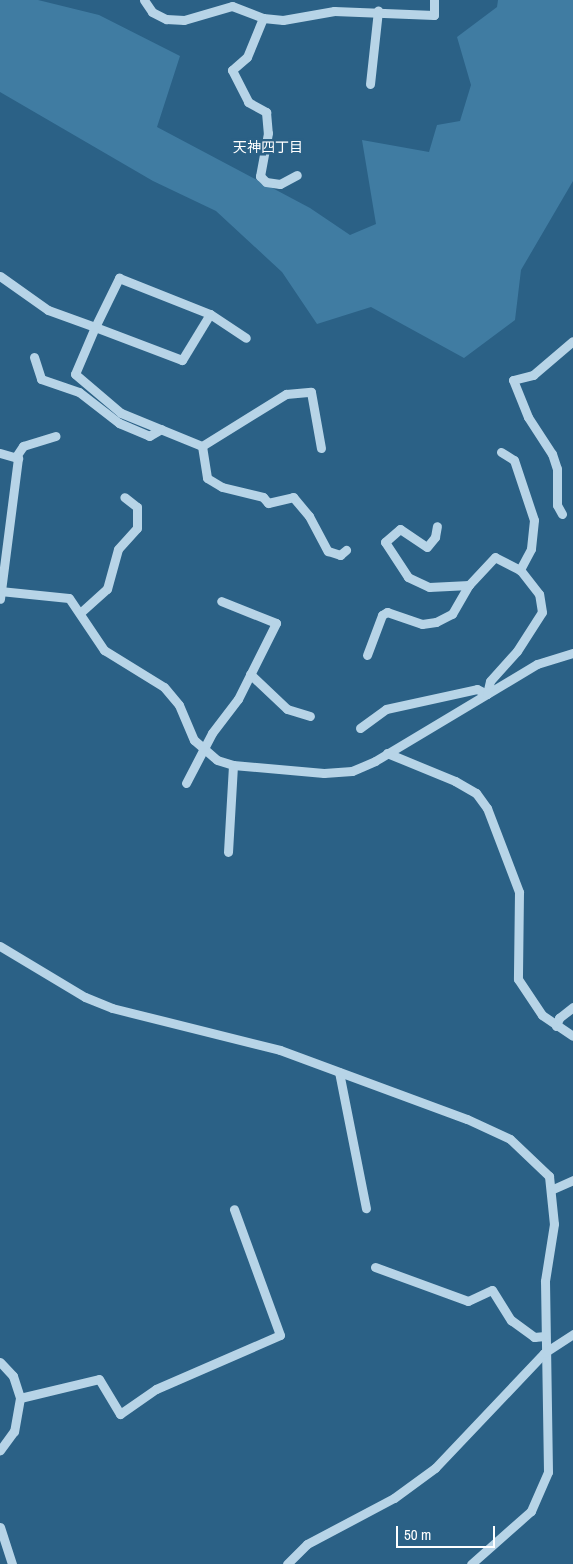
<!DOCTYPE html>
<html>
<head>
<meta charset="utf-8">
<style>
  body { margin:0 }
  #map { position:relative; width:573px; height:1564px; overflow:hidden; background:#2b6186; font-family:"Archivo Narrow","Noto Sans JP",sans-serif }
  div>[style] { position:absolute }
  .green>* { inset:0; background:#407ca2 }
  .minor>* { height:9px; margin:-4.5px; padding:0 4.5px; transform-origin:4.5px; border-radius:4.5px; background:#b7d4e7 }
  span { translate:-50% -50%; white-space:nowrap; text-align:center; line-height:1.15; -webkit-text-stroke:5px #2b6186; paint-order:stroke }
  .neighbourhood-label { font-size:14px; color:#fff }
  .scale { position:absolute; left:396px; top:1526px; width:99px; height:22px; box-sizing:border-box; border:2px solid #fff; border-top:0; padding-left:6px; font-size:15px; line-height:18px; white-space:nowrap; color:#fff; -webkit-text-stroke:4px #2b6186; paint-order:stroke }
</style>
</head>
<body>
<div id="map">
  <div class="green">
    <div style="clip-path:polygon(0 0,38px 0,99px 15px,180px 56px,157px 127px,310px 208px,350px 235px,376px 224px,362px 140px,429px 152px,437px 125px,460px 121px,471px 85px,457px 37px,497px 7px,498px 0,573px 0,573px 181px,521px 270px,515px 320px,464px 358px,371px 307px,317px 324px,282px 272px,216px 211px,153px 181px,0 92px)"></div>
  </div>
  <div class="minor">
    <div style="left:144px;top:0;width:14px;rotate:56deg"></div>
    <div style="left:152px;top:12px;width:16px;rotate:27deg"></div>
    <div style="left:166px;top:19px;width:18px;rotate:3deg"></div>
    <div style="left:184px;top:20px;width:50px;rotate:-16.3deg"></div>
    <div style="left:232px;top:6px;width:33px;rotate:21deg"></div>
    <div style="left:263px;top:18px;width:20px;rotate:6deg"></div>
    <div style="left:283px;top:20px;width:52px;rotate:-10deg"></div>
    <div style="left:334px;top:11px;width:100px;rotate:2.3deg"></div>
    <div style="left:434px;top:15px;width:15px;rotate:-90deg"></div>
    <div style="left:263px;top:18px;width:42px;rotate:112.3deg"></div>
    <div style="left:247px;top:57px;width:20px;rotate:139deg"></div>
    <div style="left:232px;top:70px;width:36px;rotate:63deg"></div>
    <div style="left:248px;top:102px;width:21px;rotate:29deg"></div>
    <div style="left:266px;top:112px;width:21px;rotate:85deg"></div>
    <div style="left:268px;top:133px;width:44px;rotate:100.5deg"></div>
    <div style="left:260px;top:176px;width:8px;rotate:45deg"></div>
    <div style="left:266px;top:182px;width:14px;rotate:8deg"></div>
    <div style="left:280px;top:184px;width:19px;rotate:-28deg"></div>
    <div style="left:370px;top:84px;width:74px;rotate:-83.8deg"></div>
    <div style="left:0;top:276px;width:59px;rotate:35.3deg"></div>
    <div style="left:48px;top:310px;width:50px;rotate:19.9deg"></div>
    <div style="left:95px;top:327px;width:51px;rotate:113.1deg"></div>
    <div style="left:75px;top:374px;width:60px;rotate:40.3deg"></div>
    <div style="left:121px;top:413px;width:87px;rotate:22.2deg"></div>
    <div style="left:202px;top:446px;width:99px;rotate:-31.8deg"></div>
    <div style="left:286px;top:394px;width:25px;rotate:-5deg"></div>
    <div style="left:311px;top:392px;width:57px;rotate:79.9deg"></div>
    <div style="left:210px;top:314px;width:54px;rotate:121.3deg"></div>
    <div style="left:182px;top:360px;width:93px;rotate:-159.2deg"></div>
    <div style="left:95px;top:327px;width:55px;rotate:-63.9deg"></div>
    <div style="left:119px;top:278px;width:98px;rotate:21.6deg"></div>
    <div style="left:210px;top:314px;width:43px;rotate:33.7deg"></div>
    <div style="left:34px;top:357px;width:23px;rotate:72deg"></div>
    <div style="left:41px;top:379px;width:40px;rotate:18.9deg"></div>
    <div style="left:79px;top:392px;width:51px;rotate:37.8deg"></div>
    <div style="left:119px;top:423px;width:33px;rotate:23deg"></div>
    <div style="left:149px;top:436px;width:14px;rotate:-30deg"></div>
    <div style="left:202px;top:446px;width:32px;rotate:81deg"></div>
    <div style="left:207px;top:478px;width:17px;rotate:31deg"></div>
    <div style="left:222px;top:487px;width:42px;rotate:13.7deg"></div>
    <div style="left:263px;top:497px;width:8px;rotate:50deg"></div>
    <div style="left:268px;top:503px;width:26px;rotate:-13deg"></div>
    <div style="left:293px;top:497px;width:25px;rotate:50deg"></div>
    <div style="left:309px;top:516px;width:40px;rotate:62deg"></div>
    <div style="left:328px;top:551px;width:13px;rotate:18deg"></div>
    <div style="left:340px;top:555px;width:8px;rotate:-40deg"></div>
    <div style="left:501px;top:452px;width:15px;rotate:32deg"></div>
    <div style="left:514px;top:460px;width:63px;rotate:71.6deg"></div>
    <div style="left:534px;top:520px;width:29px;rotate:96deg"></div>
    <div style="left:531px;top:549px;width:24px;rotate:118deg"></div>
    <div style="left:0;top:453px;width:19px;rotate:16deg"></div>
    <div style="left:18px;top:458px;width:142px;rotate:97.3deg"></div>
    <div style="left:17px;top:455px;width:11px;rotate:-56deg"></div>
    <div style="left:23px;top:446px;width:34px;rotate:-17deg"></div>
    <div style="left:562px;top:514px;width:10px;rotate:-119deg"></div>
    <div style="left:557px;top:505px;width:36px;rotate:-90deg"></div>
    <div style="left:557px;top:469px;width:16px;rotate:-108deg"></div>
    <div style="left:552px;top:454px;width:44px;rotate:-123deg"></div>
    <div style="left:528px;top:417px;width:40px;rotate:-112deg"></div>
    <div style="left:513px;top:380px;width:21px;rotate:-14deg"></div>
    <div style="left:533px;top:375px;width:52px;rotate:-40.4deg"></div>
    <div style="left:0;top:591px;width:69px;rotate:5.8deg"></div>
    <div style="left:69px;top:598px;width:63px;rotate:56.1deg"></div>
    <div style="left:104px;top:650px;width:70px;rotate:31.7deg"></div>
    <div style="left:164px;top:687px;width:23px;rotate:50deg"></div>
    <div style="left:179px;top:705px;width:38px;rotate:67deg"></div>
    <div style="left:194px;top:740px;width:30px;rotate:41deg"></div>
    <div style="left:217px;top:760px;width:17px;rotate:17deg"></div>
    <div style="left:233px;top:765px;width:91px;rotate:5deg"></div>
    <div style="left:324px;top:773px;width:28px;rotate:-4deg"></div>
    <div style="left:352px;top:771px;width:25px;rotate:-23deg"></div>
    <div style="left:375px;top:761px;width:189px;rotate:-30.9deg"></div>
    <div style="left:537px;top:664px;width:38px;rotate:-17deg"></div>
    <div style="left:80px;top:613px;width:36px;rotate:-42deg"></div>
    <div style="left:107px;top:589px;width:41px;rotate:-74.6deg"></div>
    <div style="left:118px;top:549px;width:28px;rotate:-48deg"></div>
    <div style="left:137px;top:528px;width:21px;rotate:-90deg"></div>
    <div style="left:137px;top:507px;width:16px;rotate:-142deg"></div>
    <div style="left:367px;top:655px;width:43px;rotate:-69.4deg"></div>
    <div style="left:382px;top:615px;width:6px;rotate:-31deg"></div>
    <div style="left:387px;top:612px;width:37px;rotate:19deg"></div>
    <div style="left:422px;top:624px;width:14px;rotate:-8deg"></div>
    <div style="left:436px;top:622px;width:18px;rotate:-27deg"></div>
    <div style="left:452px;top:614px;width:34px;rotate:-60deg"></div>
    <div style="left:250px;top:674px;width:51px;rotate:43.4deg"></div>
    <div style="left:287px;top:709px;width:24px;rotate:17deg"></div>
    <div style="left:360px;top:728px;width:32px;rotate:-36deg"></div>
    <div style="left:386px;top:709px;width:93px;rotate:-12.4deg"></div>
    <div style="left:477px;top:689px;width:11px;rotate:27deg"></div>
    <div style="left:487px;top:694px;width:13px;rotate:-77deg"></div>
    <div style="left:490px;top:681px;width:40px;rotate:-48deg"></div>
    <div style="left:517px;top:651px;width:46px;rotate:-57.3deg"></div>
    <div style="left:542px;top:612px;width:18px;rotate:-99deg"></div>
    <div style="left:539px;top:594px;width:31px;rotate:-128deg"></div>
    <div style="left:520px;top:570px;width:28px;rotate:-153deg"></div>
    <div style="left:495px;top:557px;width:38px;rotate:133deg"></div>
    <div style="left:469px;top:585px;width:40px;rotate:177.1deg"></div>
    <div style="left:429px;top:587px;width:23px;rotate:-155deg"></div>
    <div style="left:408px;top:577px;width:42px;rotate:-123.3deg"></div>
    <div style="left:385px;top:542px;width:20px;rotate:-41deg"></div>
    <div style="left:400px;top:529px;width:32px;rotate:34deg"></div>
    <div style="left:427px;top:547px;width:13px;rotate:-51deg"></div>
    <div style="left:435px;top:537px;width:11px;rotate:-80deg"></div>
    <div style="left:387px;top:753px;width:74px;rotate:22.4deg"></div>
    <div style="left:455px;top:781px;width:24px;rotate:30deg"></div>
    <div style="left:476px;top:793px;width:19px;rotate:54deg"></div>
    <div style="left:487px;top:808px;width:90px;rotate:69.1deg"></div>
    <div style="left:519px;top:892px;width:87px;rotate:90.7deg"></div>
    <div style="left:518px;top:979px;width:43px;rotate:56.3deg"></div>
    <div style="left:542px;top:1015px;width:37px;rotate:34deg"></div>
    <div style="left:186px;top:783px;width:56px;rotate:-62.5deg"></div>
    <div style="left:212px;top:733px;width:43px;rotate:-52.6deg"></div>
    <div style="left:238px;top:699px;width:85px;rotate:-63.4deg"></div>
    <div style="left:276px;top:623px;width:59px;rotate:-158.2deg"></div>
    <div style="left:228px;top:852px;width:87px;rotate:-86.7deg"></div>
    <div style="left:0;top:946px;width:99px;rotate:31deg"></div>
    <div style="left:85px;top:997px;width:29px;rotate:22deg"></div>
    <div style="left:112px;top:1008px;width:173px;rotate:14deg"></div>
    <div style="left:280px;top:1050px;width:199px;rotate:20.3deg"></div>
    <div style="left:467px;top:1119px;width:47px;rotate:24.9deg"></div>
    <div style="left:510px;top:1139px;width:54px;rotate:43.5deg"></div>
    <div style="left:549px;top:1176px;width:48px;rotate:84.1deg"></div>
    <div style="left:554px;top:1224px;width:58px;rotate:99deg"></div>
    <div style="left:545px;top:1281px;width:191px;rotate:89.1deg"></div>
    <div style="left:548px;top:1472px;width:43px;rotate:113.6deg"></div>
    <div style="left:531px;top:1511px;width:80px;rotate:138.5deg"></div>
    <div style="left:556px;top:1026px;width:9px;rotate:-69deg"></div>
    <div style="left:559px;top:1018px;width:18px;rotate:-38deg"></div>
    <div style="left:339px;top:1072px;width:139px;rotate:78.8deg"></div>
    <div style="left:553px;top:1189px;width:22px;rotate:-24deg"></div>
    <div style="left:375px;top:1267px;width:99px;rotate:20.1deg"></div>
    <div style="left:468px;top:1301px;width:26px;rotate:-25deg"></div>
    <div style="left:492px;top:1290px;width:36px;rotate:58deg"></div>
    <div style="left:511px;top:1320px;width:29px;rotate:36deg"></div>
    <div style="left:534px;top:1337px;width:11px;rotate:-5deg"></div>
    <div style="left:0;top:1362px;width:19px;rotate:47deg"></div>
    <div style="left:13px;top:1376px;width:23px;rotate:72deg"></div>
    <div style="left:20px;top:1398px;width:34px;rotate:100deg"></div>
    <div style="left:14px;top:1431px;width:24px;rotate:126deg"></div>
    <div style="left:20px;top:1398px;width:81px;rotate:-13.5deg"></div>
    <div style="left:99px;top:1379px;width:41px;rotate:59deg"></div>
    <div style="left:120px;top:1414px;width:44px;rotate:-34.8deg"></div>
    <div style="left:156px;top:1389px;width:135px;rotate:-23.5deg"></div>
    <div style="left:280px;top:1335px;width:134px;rotate:-110.1deg"></div>
    <div style="left:0;top:1527px;width:39px;rotate:72deg"></div>
    <div style="left:287px;top:1564px;width:28px;rotate:-45deg"></div>
    <div style="left:307px;top:1544px;width:98px;rotate:-27.9deg"></div>
    <div style="left:394px;top:1498px;width:51px;rotate:-36.2deg"></div>
    <div style="left:435px;top:1468px;width:158px;rotate:-46.5deg"></div>
    <div style="left:544px;top:1353px;width:35px;rotate:-33deg"></div>
  </div>
  <div class="neighbourhood-label">
    <span style="left:268px;top:147px">天神四丁目</span>
  </div>
  <div class="scale">50 m</div>
</div>
</body>
</html>
